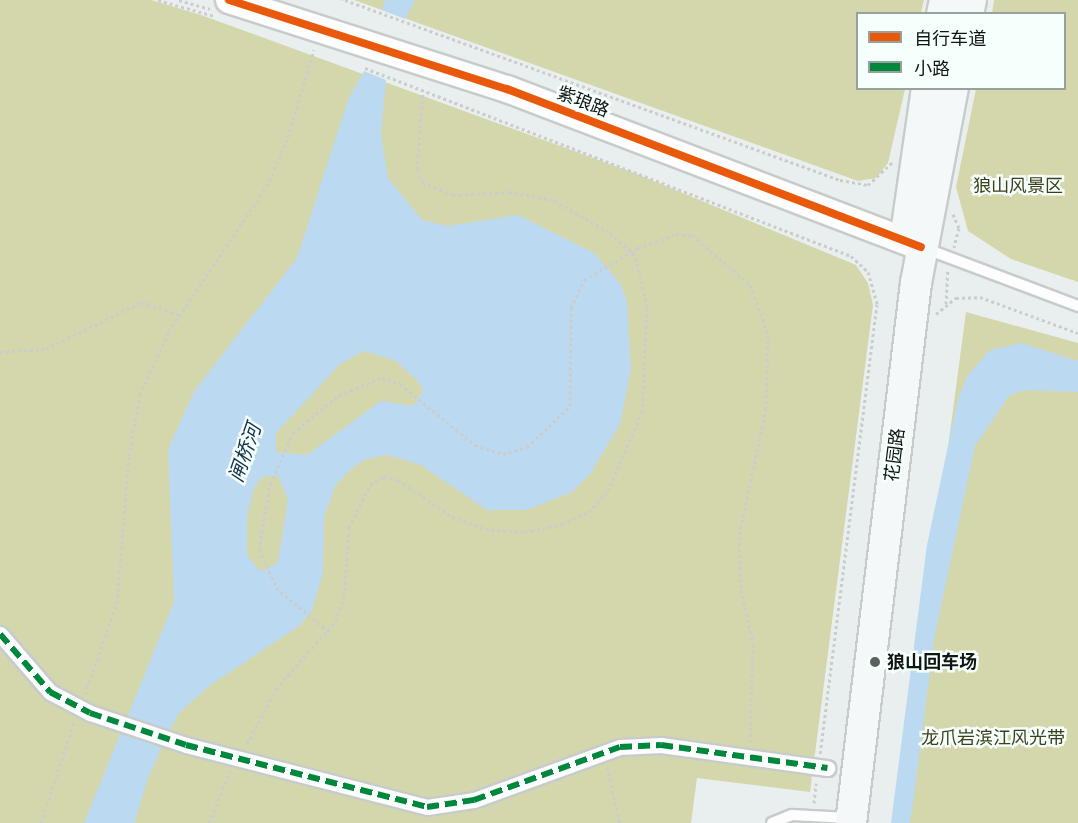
<!DOCTYPE html>
<html>
<head>
<meta charset="utf-8">
<style>
  body { margin:0 }
  #map { position:relative; width:1078px; height:823px; overflow:hidden; background:#e9efee; font-family:"DejaVu Sans","Noto Sans SC",sans-serif }
  div>[style] { position:absolute }
  .green>* { inset:0; background:#d4d7ac }
  .water>* { inset:0; background:#bcd9f2 }
  .path>* { height:3px; margin-top:-1.5px; transform-origin:0; background:repeating-linear-gradient(90deg,#cbcdcc 0 3px,transparent 0 6px) }
  .roads { filter:drop-shadow(2px 0 #c7cccb) drop-shadow(-2px 0 #c7cccb) drop-shadow(0 2px #c7cccb) drop-shadow(0 -2px #c7cccb) }
  .service>* { height:10px; margin:-5px; padding:0 5px; transform-origin:5px; border-radius:5px; background:#fcfdfc }
  .pedestrian>* { height:15px; margin:-7.5px; padding:0 7.5px; transform-origin:7.5px; border-radius:7.5px; background:#fcfdfc }
  .tertiary>* { height:26px; margin:-13px; padding:0 13px; transform-origin:13px; border-radius:13px; background:#fcfdfc }
  .secondary>* { height:30px; margin:-15px; padding:0 15px; transform-origin:15px; border-radius:15px; background:#f4f8f8 }
  .quiet>* { height:6px; margin-top:-3px; transform-origin:0; background:repeating-linear-gradient(90deg,#00873e 0 12px,transparent 0 18px) }
  .cycleway>* { height:8px; margin:-4px; padding:0 4px; transform-origin:4px; border-radius:4px; background:#e8590c }
  .dots>* { width:16px; height:16px; translate:-50% -50%; box-sizing:border-box; border:3px solid #f5fffc; border-radius:50% }
  span { translate:-50% -50%; white-space:nowrap; text-align:center; line-height:1.15; -webkit-text-stroke:5px #f5fffc; paint-order:stroke }
  .street-label { font-size:18px; color:#101413 }
  .park-label { font-size:18px; color:#3e3f1a }
  .poi-label { font-size:18px; color:#101413; font-weight:700 }
  .left { translate:0 -50%; text-align:left }
  .water-label { font-size:20px; color:#153149; font-style:italic }
  .legend { position:absolute; left:856px; top:12px; width:210px; height:78px; box-sizing:border-box; background:#f5fffc; border:2px solid #99a19f; margin:0; padding:8px 10px; list-style:none; font-size:18px; color:#101413 }
  .legend li { display:flex; align-items:center; gap:12px; height:30px }
  .legend b { width:30px; border:2px solid #99a19f }
</style>
</head>
<body>
<div id="map">
  <div class="green">
    <div style="clip-path:polygon(0 0,151px 0,201px 15px,637px 174px,856px 265px,868px 283px,873px 305px,810px 792px,697px 778px,691px 823px,0 823px)"></div>
    <div style="clip-path:polygon(354px 0,924px 0,921px 13px,858px 14px,858px 88px,905px 89px,888px 163px,876px 178px,858px 181px)"></div>
    <div style="clip-path:polygon(994px 0,1078px 0,1078px 282px,1011px 259px,968px 231px,956px 187px,976px 89px,1064px 88px,1064px 14px,992px 13px)"></div>
    <div style="clip-path:polygon(966px 312px,1078px 343px,1078px 823px,898px 823px)"></div>
  </div>
  <div class="water">
    <div style="clip-path:polygon(385px 0,415px 0,405px 19px,382px 10px)"></div>
    <div style="clip-path:polygon(evenodd,364px 71px,386px 80px,381px 135px,388px 178px,422px 220px,448px 226px,518px 215px,594px 253px,620px 283px,627px 301px,631px 369px,620px 424px,591px 473px,572px 492px,527px 510px,487px 510px,419px 464px,387px 455px,366px 459px,350px 470px,336px 485px,324px 516px,323px 573px,312px 610px,299px 626px,209px 686px,178px 714px,149px 775px,134px 823px,84px 823px,174px 602px,168px 449px,195px 390px,297px 258px,348px 100px,364px 71px,364px 351px,394px 360px,414px 377px,423px 389px,414px 406px,381px 401px,307px 455px,276px 452px,276px 433px,340px 364px,364px 351px,364px 71px,263px 476px,278px 476px,288px 499px,278px 562px,261px 572px,247px 555px,247px 516px,254px 488px,263px 476px)"></div>
    <div style="clip-path:polygon(1021px 343px,1078px 361px,1078px 392px,1024px 390px,1009px 396px,975px 446px,934px 639px,912px 811px,909px 823px,891px 823px,927px 545px,958px 399px,968px 375px,990px 350px)"></div>
  </div>
  <div class="path">
    <div style="left:158px;top:0;width:58px;rotate:15.9deg"></div>
    <div style="left:179px;top:0;width:32px;rotate:16deg"></div>
    <div style="left:345px;top:0;width:527px;rotate:19.98deg"></div>
    <div style="left:840px;top:180px;width:28px;rotate:10deg"></div>
    <div style="left:868px;top:185px;width:33px;rotate:-43deg"></div>
    <div style="left:342px;top:1px;width:1px;rotate:-90deg"></div>
    <div style="left:365px;top:68px;width:521px;rotate:21.15deg"></div>
    <div style="left:851px;top:256px;width:23px;rotate:43deg"></div>
    <div style="left:868px;top:272px;width:33px;rotate:74deg"></div>
    <div style="left:877px;top:304px;width:453px;rotate:97.2deg"></div>
    <div style="left:953px;top:214px;width:15px;rotate:67deg"></div>
    <div style="left:959px;top:228px;width:20px;rotate:105deg"></div>
    <div style="left:946px;top:304px;width:33px;rotate:-87deg"></div>
    <div style="left:936px;top:314px;width:26px;rotate:-39deg"></div>
    <div style="left:956px;top:298px;width:24px;rotate:-2deg"></div>
    <div style="left:980px;top:297px;width:104px;rotate:20.2deg"></div>
    <div style="left:0;top:352px;width:46px;rotate:-3.7deg"></div>
    <div style="left:46px;top:349px;width:107px;rotate:-26.1deg"></div>
    <div style="left:142px;top:302px;width:40px;rotate:18.9deg"></div>
    <div style="left:329px;top:632px;width:66px;rotate:-140.5deg"></div>
    <div style="left:278px;top:590px;width:44px;rotate:-115.4deg"></div>
    <div style="left:259px;top:550px;width:67px;rotate:-80.5deg"></div>
    <div style="left:270px;top:484px;width:56px;rotate:-65.7deg"></div>
    <div style="left:293px;top:433px;width:60px;rotate:-39.6deg"></div>
    <div style="left:339px;top:395px;width:46px;rotate:-21.6deg"></div>
    <div style="left:382px;top:378px;width:19px;rotate:18deg"></div>
    <div style="left:400px;top:384px;width:97px;rotate:39.1deg"></div>
    <div style="left:475px;top:445px;width:29px;rotate:18deg"></div>
    <div style="left:503px;top:454px;width:25px;rotate:-16deg"></div>
    <div style="left:527px;top:447px;width:59px;rotate:-43.6deg"></div>
    <div style="left:570px;top:406px;width:98px;rotate:-89.4deg"></div>
    <div style="left:571px;top:308px;width:31px;rotate:-65deg"></div>
    <div style="left:584px;top:280px;width:63px;rotate:-30.7deg"></div>
    <div style="left:638px;top:248px;width:40px;rotate:-20.2deg"></div>
    <div style="left:676px;top:234px;width:16px;rotate:4deg"></div>
    <div style="left:692px;top:235px;width:77px;rotate:40.8deg"></div>
    <div style="left:750px;top:285px;width:53px;rotate:70.2deg"></div>
    <div style="left:768px;top:335px;width:73px;rotate:91.6deg"></div>
    <div style="left:766px;top:408px;width:132px;rotate:101.8deg"></div>
    <div style="left:739px;top:537px;width:53px;rotate:87.8deg"></div>
    <div style="left:741px;top:590px;width:55px;rotate:77.5deg"></div>
    <div style="left:753px;top:644px;width:99px;rotate:91.7deg"></div>
    <div style="left:85px;top:694px;width:96px;rotate:-70.6deg"></div>
    <div style="left:117px;top:603px;width:147px;rotate:-85.3deg"></div>
    <div style="left:129px;top:456px;width:62px;rotate:-79.8deg"></div>
    <div style="left:140px;top:395px;width:70px;rotate:-65.6deg"></div>
    <div style="left:169px;top:331px;width:175px;rotate:-55.9deg"></div>
    <div style="left:267px;top:186px;width:53px;rotate:-66.8deg"></div>
    <div style="left:288px;top:137px;width:91px;rotate:-73.4deg"></div>
    <div style="left:247px;top:744px;width:62px;rotate:-62.2deg"></div>
    <div style="left:276px;top:689px;width:91px;rotate:-48.6deg"></div>
    <div style="left:336px;top:621px;width:26px;rotate:-72deg"></div>
    <div style="left:344px;top:596px;width:68px;rotate:-85.8deg"></div>
    <div style="left:349px;top:528px;width:48px;rotate:-64deg"></div>
    <div style="left:370px;top:485px;width:15px;rotate:-32deg"></div>
    <div style="left:383px;top:477px;width:15px;rotate:11deg"></div>
    <div style="left:398px;top:480px;width:65px;rotate:34.4deg"></div>
    <div style="left:452px;top:517px;width:41px;rotate:18.4deg"></div>
    <div style="left:491px;top:530px;width:34px;rotate:3deg"></div>
    <div style="left:525px;top:532px;width:38px;rotate:-12deg"></div>
    <div style="left:562px;top:524px;width:30px;rotate:-24deg"></div>
    <div style="left:589px;top:512px;width:28px;rotate:-48deg"></div>
    <div style="left:608px;top:491px;width:86px;rotate:-66.7deg"></div>
    <div style="left:642px;top:412px;width:105px;rotate:-87.3deg"></div>
    <div style="left:647px;top:307px;width:53px;rotate:-103deg"></div>
    <div style="left:635px;top:255px;width:35px;rotate:-139deg"></div>
    <div style="left:609px;top:232px;width:64px;rotate:-150.3deg"></div>
    <div style="left:553px;top:200px;width:44px;rotate:-169.5deg"></div>
    <div style="left:510px;top:192px;width:57px;rotate:177deg"></div>
    <div style="left:453px;top:195px;width:31px;rotate:-158deg"></div>
    <div style="left:424px;top:183px;width:16px;rotate:-117deg"></div>
    <div style="left:417px;top:169px;width:78px;rotate:-85.6deg"></div>
    <div style="left:607px;top:767px;width:57px;rotate:76.9deg"></div>
    <div style="left:814px;top:803px;width:20px;rotate:-84deg"></div>
    <div style="left:41px;top:823px;width:106px;rotate:-71.9deg"></div>
    <div style="left:209px;top:823px;width:56px;rotate:-68deg"></div>
  </div>
  <div class="roads">
    <div class="service">
      <div style="left:924px;top:248px;width:165px;rotate:20.6deg"></div>
      <div style="left:772px;top:823px;width:22px;rotate:-22deg"></div>
      <div style="left:792px;top:815px;width:57px;rotate:3deg"></div>
    </div>
    <div class="pedestrian">
      <div style="left:0;top:634px;width:77px;rotate:49.2deg"></div>
      <div style="left:50px;top:692px;width:45px;rotate:27.7deg"></div>
      <div style="left:90px;top:713px;width:101px;rotate:18.4deg"></div>
      <div style="left:186px;top:745px;width:249px;rotate:14.4deg"></div>
      <div style="left:427px;top:807px;width:48px;rotate:-8.5deg"></div>
      <div style="left:474px;top:800px;width:155px;rotate:-20deg"></div>
      <div style="left:620px;top:747px;width:41px;rotate:-2.8deg"></div>
      <div style="left:661px;top:745px;width:168px;rotate:7.9deg"></div>
    </div>
    <div class="tertiary">
      <div style="left:229px;top:0;width:292px;rotate:17.8deg"></div>
      <div style="left:507px;top:89px;width:443px;rotate:20.9deg"></div>
    </div>
    <div class="secondary">
      <div style="left:942px;top:14px;width:14px;rotate:-78deg"></div>
      <div style="left:968px;top:14px;width:14px;rotate:-78deg"></div>
      <div style="left:906px;top:234px;width:148px;rotate:-81.8deg"></div>
      <div style="left:851px;top:823px;width:544px;rotate:-83.14deg"></div>
      <div style="left:916px;top:283px;width:198px;rotate:-79.3deg"></div>
    </div>
  </div>
  <div class="quiet">
    <div style="left:0;top:634px;width:77px;rotate:49.2deg"></div>
    <div style="left:50px;top:692px;width:45px;rotate:27.7deg"></div>
    <div style="left:90px;top:713px;width:101px;rotate:18.4deg"></div>
    <div style="left:186px;top:745px;width:249px;rotate:14.4deg"></div>
    <div style="left:427px;top:807px;width:48px;rotate:-8.5deg"></div>
    <div style="left:474px;top:800px;width:155px;rotate:-20deg"></div>
    <div style="left:620px;top:747px;width:41px;rotate:-2.8deg"></div>
    <div style="left:661px;top:745px;width:168px;rotate:7.9deg"></div>
  </div>
  <div class="cycleway">
    <div style="left:229px;top:0;width:292px;rotate:17.8deg"></div>
    <div style="left:507px;top:89px;width:443px;rotate:20.9deg"></div>
  </div>
  <div class="dots">
    <div style="left:875px;top:662px;background:#5c6160"></div>
  </div>
  <div class="street-label">
    <span style="left:583px;top:102px;rotate:21deg">紫琅路</span>
    <span style="left:895px;top:455px;rotate:-83deg">花园路</span>
  </div>
  <div class="park-label">
    <span style="left:1018px;top:186px">狼山风景区</span>
    <span style="left:993px;top:738px">龙爪岩滨江风光带</span>
  </div>
  <div class="poi-label">
    <span class="left" style="left:887px;top:662px">狼山回车场</span>
  </div>
  <div class="water-label">
    <span style="left:245px;top:453px;rotate:-71deg">闸桥河</span>
  </div>
  <ul class="legend">
  <li><b style="height:8px;background:#e8590c"></b>自行车道</li>
  <li><b style="height:8px;background:#00873e"></b>小路</li>
  </ul>
</div>
</body>
</html>
